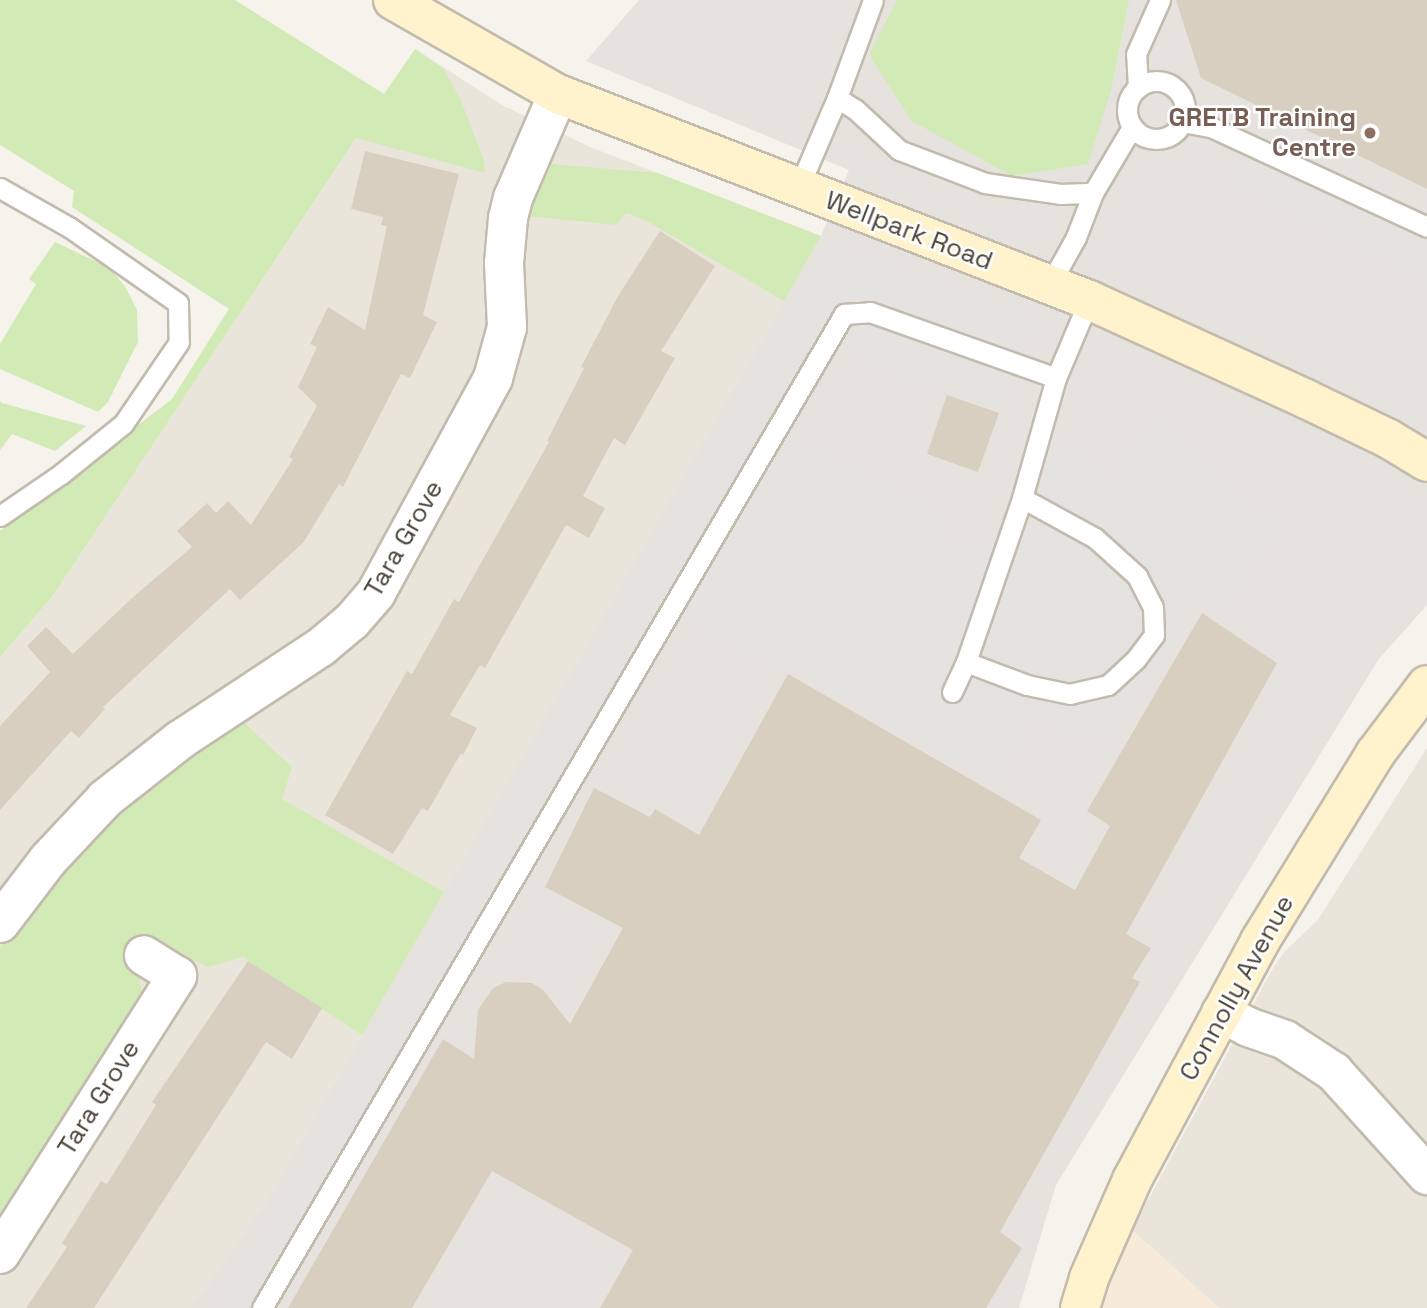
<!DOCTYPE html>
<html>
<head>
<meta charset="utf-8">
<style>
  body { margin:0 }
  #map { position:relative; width:1427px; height:1308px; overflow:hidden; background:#f6f3ec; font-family:"Space Grotesk",sans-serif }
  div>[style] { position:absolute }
  .residential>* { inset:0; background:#eae5da }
  .commercial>* { inset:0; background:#f7ead8 }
  .industrial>* { inset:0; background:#e6e2dd }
  .green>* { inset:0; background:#d2eab5 }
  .parking>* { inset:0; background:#e5e3e0 }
  .building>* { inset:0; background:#d8cfc1 }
  .roads { filter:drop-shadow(2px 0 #c2bbae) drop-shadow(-2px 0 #c2bbae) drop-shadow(0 2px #c2bbae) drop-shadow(0 -2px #c2bbae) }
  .lane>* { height:19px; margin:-9.5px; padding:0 9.5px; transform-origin:9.5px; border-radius:9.5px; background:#fff }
  .lane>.ring { margin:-9.5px; padding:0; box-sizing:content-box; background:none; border:19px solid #fff; border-radius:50% }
  .street>* { height:38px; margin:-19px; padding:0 19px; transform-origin:19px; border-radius:19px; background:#fff }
  .secondary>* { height:38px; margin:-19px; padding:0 19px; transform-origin:19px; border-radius:19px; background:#fff3cd }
  .dots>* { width:19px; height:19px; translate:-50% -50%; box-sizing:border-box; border:4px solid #fff; border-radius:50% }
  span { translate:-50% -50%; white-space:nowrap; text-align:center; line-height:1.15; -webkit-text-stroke:5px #fff; paint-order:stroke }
  .education-label { font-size:26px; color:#785e54; font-weight:700 }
  .right { translate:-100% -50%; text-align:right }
  .street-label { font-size:26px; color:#4b4439 }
</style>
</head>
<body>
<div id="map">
  <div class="residential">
    <div style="clip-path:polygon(415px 49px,502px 105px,590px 147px,821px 236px,266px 1202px,191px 1308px,0 1308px,0 657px,52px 597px)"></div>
    <div style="clip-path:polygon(1427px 748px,1427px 1308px,1219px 1308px,1132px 1230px,1272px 970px,1285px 951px,1317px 921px)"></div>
  </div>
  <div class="commercial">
    <div style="clip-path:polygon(1132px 1230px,1219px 1308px,1101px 1308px,1120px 1250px)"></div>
  </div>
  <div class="industrial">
    <div style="clip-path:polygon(639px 0,1427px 0,1427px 605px,1378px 660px,1056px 1185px,1019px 1308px,191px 1308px,266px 1202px,821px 236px,849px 170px,586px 61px)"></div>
  </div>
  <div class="green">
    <div style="clip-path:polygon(0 0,235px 0,384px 94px,415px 49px,443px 68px,460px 98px,484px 160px,485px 173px,356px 138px,52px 597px,0 657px,0 531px,172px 399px,229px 309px,72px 207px,74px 191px,0 145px)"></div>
    <div style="clip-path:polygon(897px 0,1129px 0,1111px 90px,1088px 164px,1012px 176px,912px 121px,869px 55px)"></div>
    <div style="clip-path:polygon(552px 164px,658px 173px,821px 236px,784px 301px,643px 219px,626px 213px,616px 225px,527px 216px)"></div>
    <div style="clip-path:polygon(55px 242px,110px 268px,126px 288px,137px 310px,138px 342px,108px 402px,98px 412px,0 369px,0 344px,36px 284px,29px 279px)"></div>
    <div style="clip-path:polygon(0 401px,2px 403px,86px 426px,55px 451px,12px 434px,0 450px)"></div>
    <div style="clip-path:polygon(240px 719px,292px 767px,282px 799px,444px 892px,362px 1035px,243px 957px,208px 967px,143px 933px,125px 959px,138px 972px,142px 992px,0 1213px,0 948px,17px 920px,99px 825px)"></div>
  </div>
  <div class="parking">
    <div style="clip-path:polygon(1237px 153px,1427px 245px,1427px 276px,1226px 177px)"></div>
    <div style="clip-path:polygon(823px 242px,1033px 319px,1001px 409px,865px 358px,861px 337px,839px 348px,792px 438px,945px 524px,931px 547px,969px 547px,1015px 561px,1052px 459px,1080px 460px,1108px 486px,1158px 423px,1273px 528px,1229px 603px,1196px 599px,1116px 731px,1010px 716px,1021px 740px,994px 787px,665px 601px,248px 1308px,220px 1308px,323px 1134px,316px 1129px,775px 338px)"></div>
  </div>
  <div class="building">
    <div style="clip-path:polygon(1176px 0,1427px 0,1427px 189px,1201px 78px)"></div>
    <div style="clip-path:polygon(365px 151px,459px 174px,423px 315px,437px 322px,410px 378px,401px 374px,343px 487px,339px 484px,303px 543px,240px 600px,230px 589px,103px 707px,105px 709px,79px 738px,71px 731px,0 810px,0 726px,50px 672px,27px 646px,46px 627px,73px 654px,133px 597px,192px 547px,177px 531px,207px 503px,216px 513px,228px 501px,251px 525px,293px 459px,289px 457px,317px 406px,298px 387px,317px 347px,310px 344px,328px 307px,365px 330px,387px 226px,381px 225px,383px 217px,351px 209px)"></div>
    <div style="clip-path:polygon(660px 231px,715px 266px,661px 351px,675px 358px,625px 445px,614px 438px,583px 496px,605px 508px,589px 538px,566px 525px,485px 668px,480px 665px,450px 715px,477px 728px,463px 755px,461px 753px,428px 811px,422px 808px,393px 854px,325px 815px,407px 671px,412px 674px,454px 599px,459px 602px,549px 442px,547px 441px,584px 368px,581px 367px,618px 296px)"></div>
    <div style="clip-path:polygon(947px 395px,999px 413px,978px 472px,927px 454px)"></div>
    <div style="clip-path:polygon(1202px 613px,1277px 663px,1126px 934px,1151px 948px,1132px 978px,1140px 982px,1000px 1232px,1022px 1248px,986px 1308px,600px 1308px,633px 1250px,492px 1171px,412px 1308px,288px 1308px,443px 1039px,474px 1059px,478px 1010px,493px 988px,506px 982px,532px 983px,543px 990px,570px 1024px,623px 928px,545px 887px,594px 788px,650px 817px,655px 809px,699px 835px,788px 674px,1041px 820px,1019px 858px,1075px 890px,1110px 826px,1087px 811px)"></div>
    <div style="clip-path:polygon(248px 961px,322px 1008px,292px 1059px,266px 1042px,94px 1308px,26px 1308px,67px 1247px,62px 1243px,101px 1181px,107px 1184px,156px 1105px,152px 1102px)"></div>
  </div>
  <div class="roads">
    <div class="lane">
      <div class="ring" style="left:1127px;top:81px;width:39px;height:39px"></div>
      <div style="left:1138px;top:88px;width:34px;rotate:-93deg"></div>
      <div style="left:1136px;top:54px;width:59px;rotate:-66deg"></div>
      <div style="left:837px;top:98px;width:22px;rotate:32deg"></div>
      <div style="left:856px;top:110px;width:59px;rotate:42.9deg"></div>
      <div style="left:899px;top:150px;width:92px;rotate:21deg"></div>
      <div style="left:985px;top:183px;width:76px;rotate:8.3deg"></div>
      <div style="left:1060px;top:194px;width:33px;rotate:-2deg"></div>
      <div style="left:1182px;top:122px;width:29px;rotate:10deg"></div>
      <div style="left:1211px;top:127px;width:238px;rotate:24.8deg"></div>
      <div style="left:0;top:188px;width:79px;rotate:29.5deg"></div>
      <div style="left:69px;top:227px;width:133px;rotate:34.9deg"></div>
      <div style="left:178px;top:303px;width:39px;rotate:89deg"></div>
      <div style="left:179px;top:342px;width:99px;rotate:124.3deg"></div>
      <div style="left:123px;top:424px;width:80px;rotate:141.1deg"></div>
      <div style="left:61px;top:474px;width:74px;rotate:145.5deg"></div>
      <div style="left:798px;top:189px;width:99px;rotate:-66.8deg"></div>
      <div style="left:837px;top:98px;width:104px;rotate:-69.8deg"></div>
      <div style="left:1050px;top:284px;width:54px;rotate:-61deg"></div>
      <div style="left:1076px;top:237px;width:47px;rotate:-68.9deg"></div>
      <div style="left:1093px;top:193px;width:77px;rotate:-59.4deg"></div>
      <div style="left:1022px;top:498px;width:83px;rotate:28.7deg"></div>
      <div style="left:1095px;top:538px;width:57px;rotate:42.1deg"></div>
      <div style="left:1137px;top:576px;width:35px;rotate:63deg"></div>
      <div style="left:1153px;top:607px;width:28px;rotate:88deg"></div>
      <div style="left:1154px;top:635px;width:30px;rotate:127deg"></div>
      <div style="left:1136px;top:659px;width:38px;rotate:137deg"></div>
      <div style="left:1108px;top:685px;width:39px;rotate:167deg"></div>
      <div style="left:1070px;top:694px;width:44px;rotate:-168.2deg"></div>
      <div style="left:1027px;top:685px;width:65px;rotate:-159.3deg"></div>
      <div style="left:966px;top:662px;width:173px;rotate:-71.1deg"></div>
      <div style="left:1022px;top:498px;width:125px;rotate:-74.2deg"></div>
      <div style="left:1056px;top:378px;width:85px;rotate:-67.1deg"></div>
      <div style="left:952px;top:692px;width:33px;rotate:-65deg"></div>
      <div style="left:262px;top:1308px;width:1152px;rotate:-59.65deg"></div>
      <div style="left:844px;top:314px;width:26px;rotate:-4deg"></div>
      <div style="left:870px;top:312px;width:197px;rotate:19.5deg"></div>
    </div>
    <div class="street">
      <div style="left:0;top:923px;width:79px;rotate:-52.7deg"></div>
      <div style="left:48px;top:860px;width:83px;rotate:-46.9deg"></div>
      <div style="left:105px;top:799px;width:95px;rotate:-38.2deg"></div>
      <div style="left:180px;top:740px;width:169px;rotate:-33.4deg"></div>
      <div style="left:321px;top:647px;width:40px;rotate:-40deg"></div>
      <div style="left:352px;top:621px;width:37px;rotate:-49deg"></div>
      <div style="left:376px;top:593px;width:245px;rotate:-61.4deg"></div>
      <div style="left:493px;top:378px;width:53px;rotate:-74.6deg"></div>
      <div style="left:507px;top:327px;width:64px;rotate:-92.7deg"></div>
      <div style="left:504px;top:263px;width:45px;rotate:-84.9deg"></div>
      <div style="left:508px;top:218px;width:21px;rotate:-76deg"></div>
      <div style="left:513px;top:198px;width:113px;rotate:-66.6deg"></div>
      <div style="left:1221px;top:1013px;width:30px;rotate:27deg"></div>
      <div style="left:1248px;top:1027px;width:39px;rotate:19deg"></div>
      <div style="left:1285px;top:1040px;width:59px;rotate:33.1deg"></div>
      <div style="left:1334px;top:1072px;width:139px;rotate:47.9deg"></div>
      <div style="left:0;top:1254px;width:330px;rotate:-57.5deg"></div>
      <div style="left:177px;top:976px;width:39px;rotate:-148deg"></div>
    </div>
    <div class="secondary">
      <div style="left:393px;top:0;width:190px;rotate:29.7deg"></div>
      <div style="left:558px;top:94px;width:570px;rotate:21.2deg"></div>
      <div style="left:1089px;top:300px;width:239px;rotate:24.5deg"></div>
      <div style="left:1306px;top:399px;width:92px;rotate:25.7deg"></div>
      <div style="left:1389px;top:439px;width:44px;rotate:31.2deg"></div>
      <div style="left:1080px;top:1308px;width:31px;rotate:-73deg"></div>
      <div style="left:1089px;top:1278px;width:107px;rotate:-66.3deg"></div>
      <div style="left:1132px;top:1180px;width:271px;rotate:-61.8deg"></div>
      <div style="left:1260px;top:941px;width:220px;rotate:-58.4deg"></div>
      <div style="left:1375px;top:754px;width:86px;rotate:-53deg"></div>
    </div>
  </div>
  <div class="dots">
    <div style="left:1370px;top:133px;background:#8d6e63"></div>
  </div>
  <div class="education-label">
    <span class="right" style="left:1356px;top:133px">GRETB Training<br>Centre</span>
  </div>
  <div class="street-label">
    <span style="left:909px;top:231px;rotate:21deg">Wellpark Road</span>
    <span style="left:404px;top:539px;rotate:-60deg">Tara Grove</span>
    <span style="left:1237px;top:988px;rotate:-61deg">Connolly Avenue</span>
    <span style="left:99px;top:1098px;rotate:-58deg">Tara Grove</span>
  </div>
</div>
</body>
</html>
